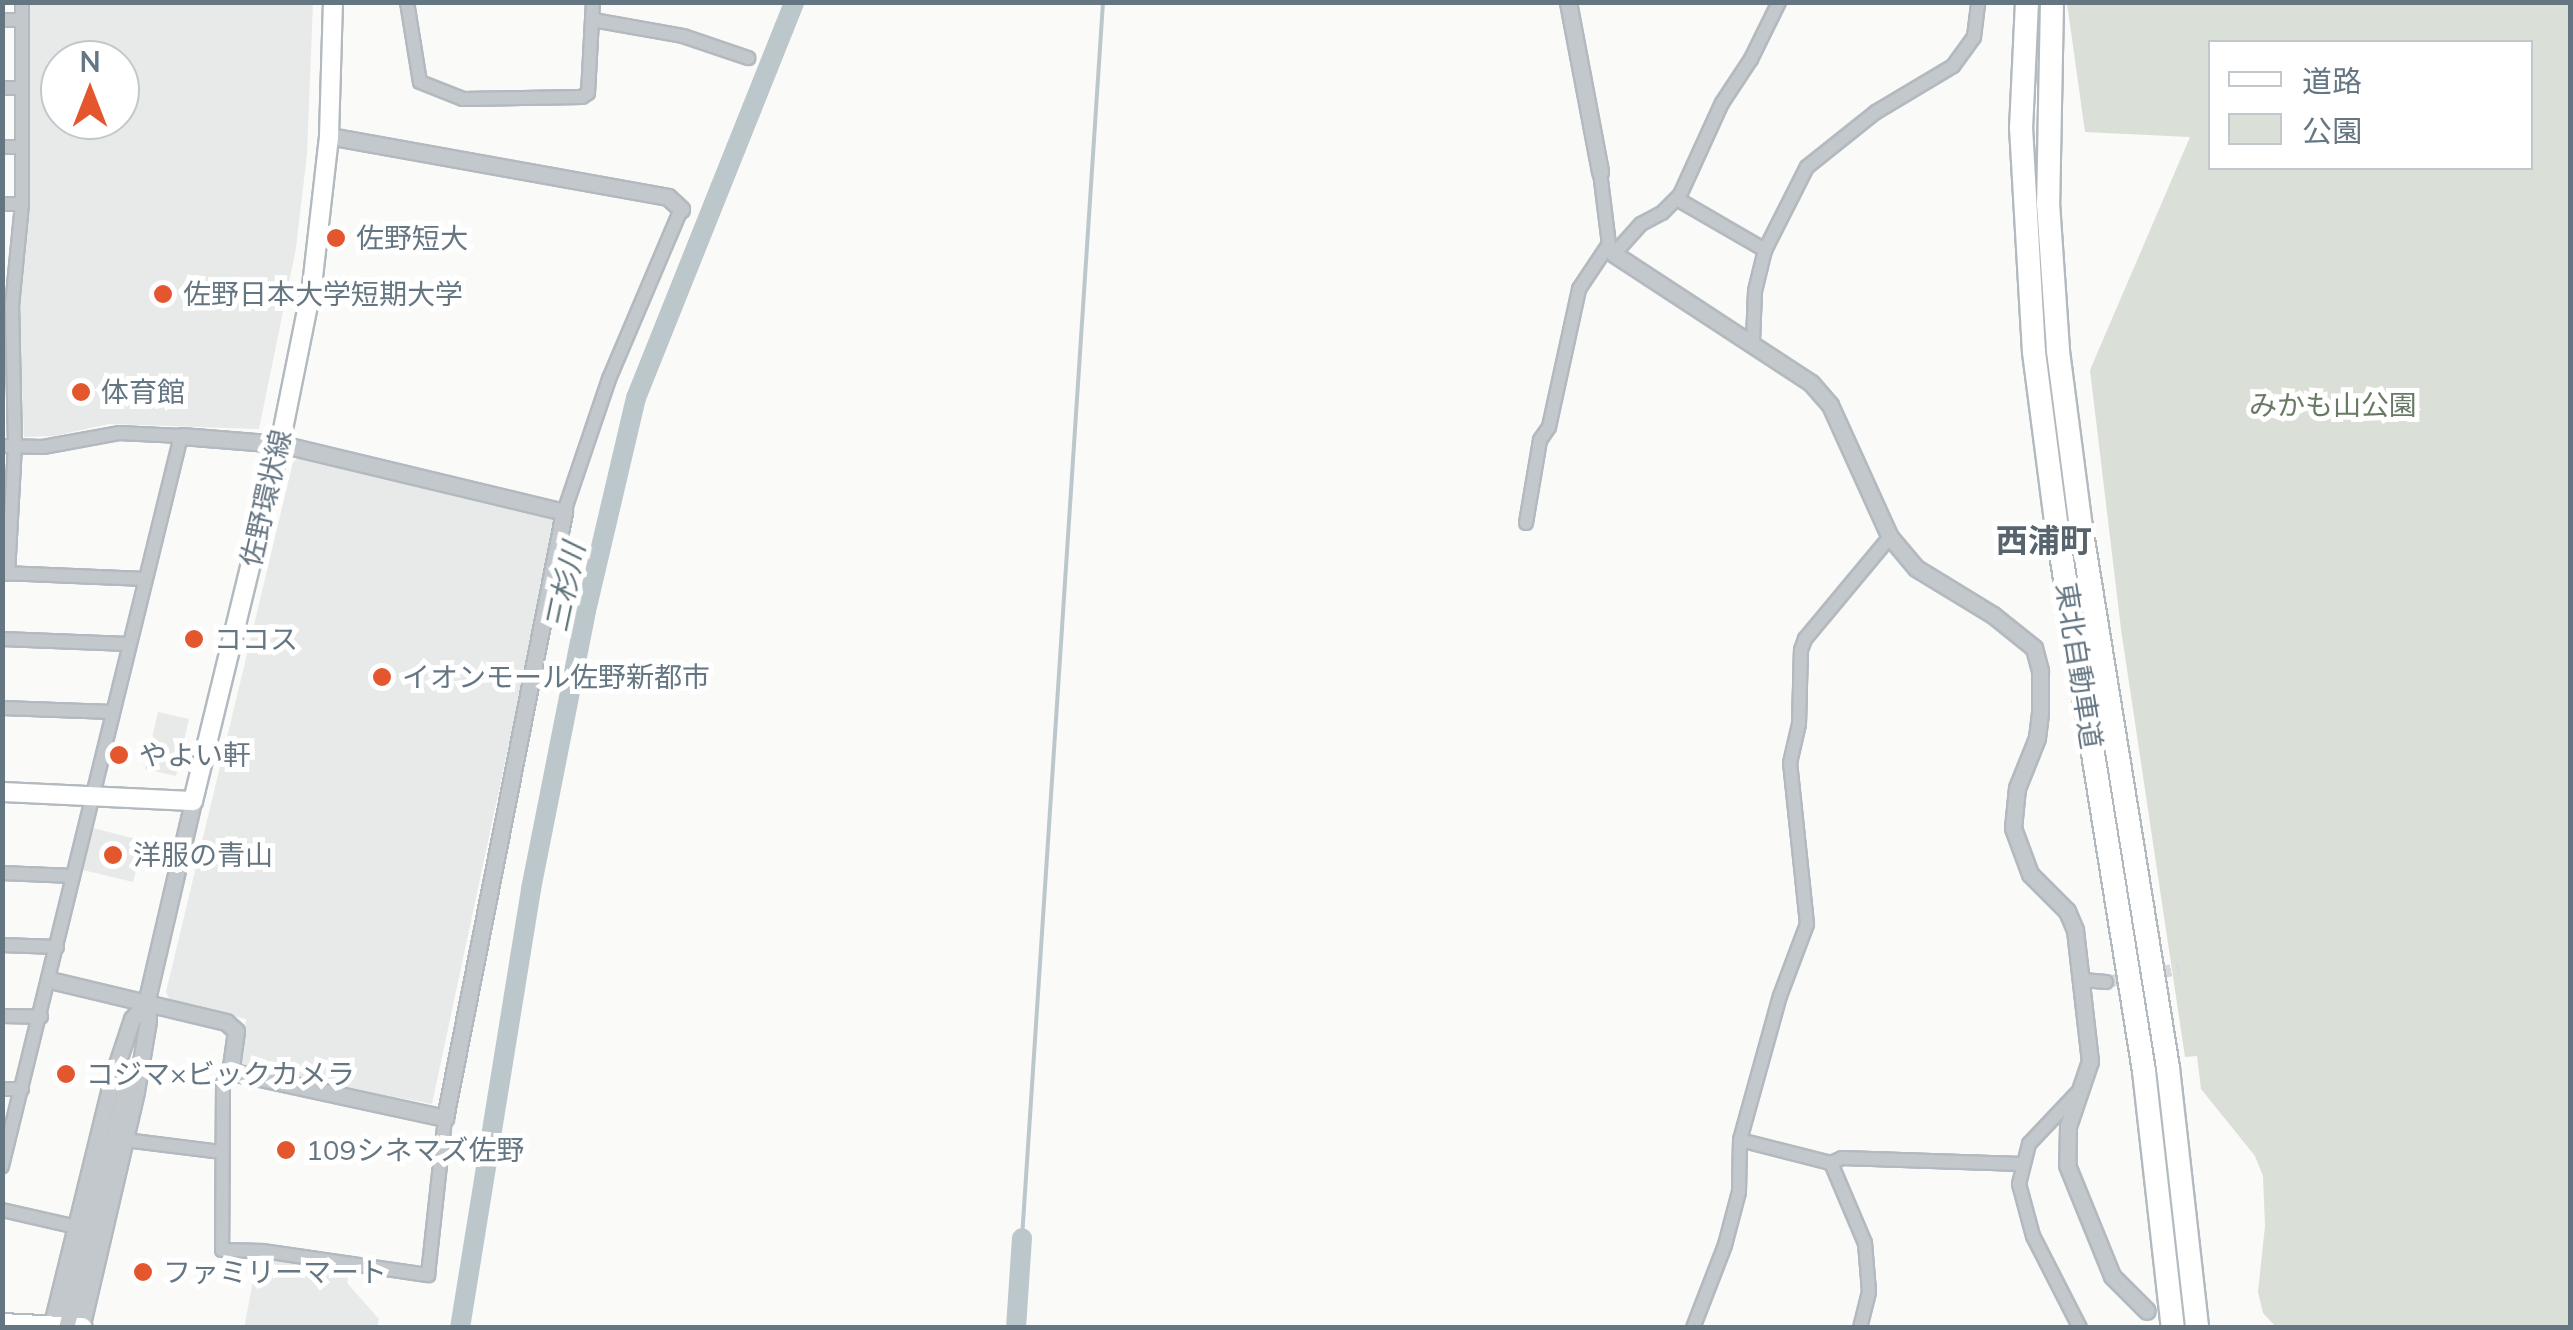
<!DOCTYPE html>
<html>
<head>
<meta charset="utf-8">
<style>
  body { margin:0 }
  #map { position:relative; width:2573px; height:1330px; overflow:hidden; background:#fafaf8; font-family:Mulish,"Noto Sans JP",sans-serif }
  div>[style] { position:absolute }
  .built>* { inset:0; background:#e8e9e9 }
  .green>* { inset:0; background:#dadfd7 }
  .stream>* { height:4px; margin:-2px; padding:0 2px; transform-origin:2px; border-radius:2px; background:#bbc7cb }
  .river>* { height:20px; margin:-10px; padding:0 10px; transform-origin:10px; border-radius:10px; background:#bbc7cb }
  .minor-tunnel>* { height:12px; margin-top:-6px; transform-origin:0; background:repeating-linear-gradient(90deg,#d5d9db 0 12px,transparent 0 18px) }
  .roads { filter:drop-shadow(2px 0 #b3babf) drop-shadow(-2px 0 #b3babf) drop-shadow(0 2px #b3babf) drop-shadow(0 -2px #b3babf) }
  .minor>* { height:12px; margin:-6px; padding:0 6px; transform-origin:6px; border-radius:6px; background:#c3c8cc }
  .tertiary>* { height:15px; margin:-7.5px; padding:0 7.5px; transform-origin:7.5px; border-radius:7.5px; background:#c3c8cc }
  .secondary>* { height:18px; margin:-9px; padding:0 9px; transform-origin:9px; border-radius:9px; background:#fff }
  .trunk>* { height:20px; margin:-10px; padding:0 10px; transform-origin:10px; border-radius:10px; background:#fff }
  .motorway>* { height:22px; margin:-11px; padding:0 11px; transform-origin:11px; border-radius:11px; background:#fff }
  .tertiary-bridge>* { height:15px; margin:-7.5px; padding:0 7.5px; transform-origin:7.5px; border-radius:7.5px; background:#c3c8cc }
  .dots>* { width:28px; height:28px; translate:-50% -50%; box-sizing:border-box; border:5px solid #fff; border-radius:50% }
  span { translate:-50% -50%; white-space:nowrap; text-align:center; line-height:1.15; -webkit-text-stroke:10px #fff; paint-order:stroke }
  .poi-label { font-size:28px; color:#657683 }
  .left { translate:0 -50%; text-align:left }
  .park-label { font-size:28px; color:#687a64 }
  .street-label { font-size:28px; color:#657683 }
  .water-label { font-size:30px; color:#60757c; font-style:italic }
  .quarter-label { font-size:32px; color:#57646e; font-weight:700 }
  .frame { position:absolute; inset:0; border:5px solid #657683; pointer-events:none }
  .legend { position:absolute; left:2208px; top:40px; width:325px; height:130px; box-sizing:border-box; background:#fff; border:2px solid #c1c8cd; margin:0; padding:12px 18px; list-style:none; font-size:30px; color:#657683 }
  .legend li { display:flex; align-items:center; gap:20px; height:50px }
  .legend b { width:50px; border:2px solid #c1c8cd }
  .north { position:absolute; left:40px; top:40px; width:100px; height:100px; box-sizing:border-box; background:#fff; border:2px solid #c1c8cd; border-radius:50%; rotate:0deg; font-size:28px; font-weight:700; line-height:40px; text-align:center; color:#657683 }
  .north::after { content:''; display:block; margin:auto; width:35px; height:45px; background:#e4572e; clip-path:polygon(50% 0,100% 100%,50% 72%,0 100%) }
</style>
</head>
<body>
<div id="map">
  <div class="built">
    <div style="clip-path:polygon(evenodd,29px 3px,313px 3px,307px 154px,296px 248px,259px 429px,109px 424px,54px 436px,24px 437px,19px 308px,30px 201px,29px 3px,60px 60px,120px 60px,120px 120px,60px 120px,60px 60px)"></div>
    <div style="clip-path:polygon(300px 457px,546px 513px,556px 523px,432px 1104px,244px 1069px,241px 1061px,246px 1019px,170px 1001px,166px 992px,293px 462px)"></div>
    <div style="clip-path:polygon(158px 712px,189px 719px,176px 776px,145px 769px)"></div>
    <div style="clip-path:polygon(93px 828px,144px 841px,133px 882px,83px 870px)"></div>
    <div style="clip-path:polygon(258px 1256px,350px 1268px,347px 1283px,379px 1319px,377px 1327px,244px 1328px)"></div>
  </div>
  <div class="green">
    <div style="clip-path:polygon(evenodd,2067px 3px,2570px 3px,2570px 1327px,2277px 1328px,2263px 1313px,2258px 1292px,2265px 1226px,2263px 1176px,2255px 1156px,2201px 1089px,2197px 1056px,2185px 1057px,2121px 629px,2090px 370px,2190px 137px,2085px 132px,2067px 3px,2210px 42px,2530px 42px,2530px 168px,2210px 168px,2210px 42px)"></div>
  </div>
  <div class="stream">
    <div style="left:1022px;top:1238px;width:1239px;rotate:-86.25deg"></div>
  </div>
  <div class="river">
    <div style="left:460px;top:1328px;width:445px;rotate:-80.8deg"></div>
    <div style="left:531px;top:889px;width:283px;rotate:-78.8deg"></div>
    <div style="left:586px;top:611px;width:219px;rotate:-76.8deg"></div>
    <div style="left:636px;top:398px;width:426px;rotate:-68.2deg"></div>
    <div style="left:1016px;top:1328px;width:90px;rotate:-86.2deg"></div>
  </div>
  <div class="minor-tunnel">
    <div style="left:2106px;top:982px;width:74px;rotate:-10.1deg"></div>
  </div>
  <div class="roads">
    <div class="minor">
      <div style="left:407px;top:2px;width:81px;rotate:80.8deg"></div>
      <div style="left:420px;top:82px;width:46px;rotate:21.6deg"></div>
      <div style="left:463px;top:99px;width:119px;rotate:-1deg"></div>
      <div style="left:582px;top:97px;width:7px;rotate:-34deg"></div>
      <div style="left:588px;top:93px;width:91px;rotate:-86.9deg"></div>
      <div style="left:2px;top:20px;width:20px"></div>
      <div style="left:593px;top:20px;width:91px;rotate:10.1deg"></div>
      <div style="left:683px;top:36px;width:69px;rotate:18.7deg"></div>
      <div style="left:2px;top:88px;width:20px"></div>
      <div style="left:2px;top:147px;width:20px"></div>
      <div style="left:1600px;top:172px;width:73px;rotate:82.9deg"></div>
      <div style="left:1609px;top:244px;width:11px;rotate:63deg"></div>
      <div style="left:1614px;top:254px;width:40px;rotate:-48deg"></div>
      <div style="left:1641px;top:224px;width:24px;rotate:-28deg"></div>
      <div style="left:1662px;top:213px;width:25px;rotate:-45deg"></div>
      <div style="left:1680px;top:195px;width:101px;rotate:-65.5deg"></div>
      <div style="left:1722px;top:103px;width:53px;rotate:-56.6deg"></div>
      <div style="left:1751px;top:59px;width:64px;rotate:-63.8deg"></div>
      <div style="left:1677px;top:199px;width:102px;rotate:30.1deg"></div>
      <div style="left:2px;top:204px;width:20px"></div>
      <div style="left:1753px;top:341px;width:50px;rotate:-87.7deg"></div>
      <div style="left:1755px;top:291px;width:42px;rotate:-76.3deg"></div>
      <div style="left:1765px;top:250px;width:93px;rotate:-63.2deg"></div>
      <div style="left:1807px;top:167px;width:88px;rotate:-38.6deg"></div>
      <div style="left:1876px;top:112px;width:90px;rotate:-30.9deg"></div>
      <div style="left:1953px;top:66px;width:36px;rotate:-54deg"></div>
      <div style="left:1974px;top:37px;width:35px;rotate:-83deg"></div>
      <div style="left:2px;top:446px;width:41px;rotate:1.4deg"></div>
      <div style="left:43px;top:447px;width:77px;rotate:-10.4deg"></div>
      <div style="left:119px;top:433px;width:62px;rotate:2.8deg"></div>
      <div style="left:181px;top:436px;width:752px;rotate:103.78deg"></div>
      <div style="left:564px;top:512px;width:140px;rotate:-71.3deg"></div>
      <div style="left:609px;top:379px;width:185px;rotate:-67deg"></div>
      <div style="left:1526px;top:523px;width:84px;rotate:-80.4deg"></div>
      <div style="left:1540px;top:440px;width:16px;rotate:-55deg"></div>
      <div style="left:1549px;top:427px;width:141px;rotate:-77.7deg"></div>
      <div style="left:1579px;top:289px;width:54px;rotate:-56.3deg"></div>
      <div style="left:3px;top:573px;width:142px;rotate:2.4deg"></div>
      <div style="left:8px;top:574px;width:128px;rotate:-86.9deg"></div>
      <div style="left:15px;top:446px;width:140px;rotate:-91.2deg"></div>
      <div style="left:12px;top:306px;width:102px;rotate:-84.4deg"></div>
      <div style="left:22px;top:204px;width:202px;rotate:-90deg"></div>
      <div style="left:2px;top:639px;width:126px;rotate:2.3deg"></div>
      <div style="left:2px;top:708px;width:110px;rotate:2.1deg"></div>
      <div style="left:2px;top:873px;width:71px;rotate:2.4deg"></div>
      <div style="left:2px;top:945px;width:55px;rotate:2.1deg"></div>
      <div style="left:2083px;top:980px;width:23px;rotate:5deg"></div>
      <div style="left:2px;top:1016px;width:39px;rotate:1deg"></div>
      <div style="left:231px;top:1067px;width:19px;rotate:115deg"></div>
      <div style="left:223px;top:1084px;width:166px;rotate:90.3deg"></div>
      <div style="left:222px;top:1250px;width:41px;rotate:1.4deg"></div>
      <div style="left:263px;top:1251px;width:167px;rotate:8.3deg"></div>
      <div style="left:428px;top:1275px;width:158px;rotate:-83.8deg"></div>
      <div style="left:2px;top:1089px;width:20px"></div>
      <div style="left:2077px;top:1093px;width:70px;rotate:133.3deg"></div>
      <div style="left:2029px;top:1144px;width:41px;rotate:104deg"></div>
      <div style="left:2019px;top:1184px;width:54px;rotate:74.9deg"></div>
      <div style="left:2033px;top:1236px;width:103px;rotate:62.9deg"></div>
      <div style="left:125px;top:1140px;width:98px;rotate:7.1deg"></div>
      <div style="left:1740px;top:1140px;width:94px;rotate:14.2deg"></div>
      <div style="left:1831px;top:1163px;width:12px;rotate:-24deg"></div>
      <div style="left:1842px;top:1158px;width:179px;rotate:1.9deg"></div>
      <div style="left:1831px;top:1163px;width:87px;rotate:67deg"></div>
      <div style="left:1865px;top:1243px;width:49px;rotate:85.3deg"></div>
      <div style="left:1869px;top:1292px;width:37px;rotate:104deg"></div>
      <div style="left:2px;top:1210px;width:76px;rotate:12.9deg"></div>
      <div style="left:1693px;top:1328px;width:89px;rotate:-68.9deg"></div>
      <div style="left:1725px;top:1245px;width:55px;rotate:-75.2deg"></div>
      <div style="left:1739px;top:1192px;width:52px;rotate:-88.9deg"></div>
      <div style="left:1740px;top:1140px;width:149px;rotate:-74.5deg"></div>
      <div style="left:1780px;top:996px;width:77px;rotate:-69.4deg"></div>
      <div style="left:1807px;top:924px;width:162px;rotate:-96deg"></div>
      <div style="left:1790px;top:763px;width:40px;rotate:-77deg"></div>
      <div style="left:1799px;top:724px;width:74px;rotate:-88.5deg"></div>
      <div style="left:1801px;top:650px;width:12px;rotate:-70deg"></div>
      <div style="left:1805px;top:639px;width:133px;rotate:-50.2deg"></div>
    </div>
    <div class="tertiary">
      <div style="left:1568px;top:2px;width:173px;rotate:79.3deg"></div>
      <div style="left:329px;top:136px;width:344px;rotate:10.2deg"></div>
      <div style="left:668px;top:197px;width:18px;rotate:43deg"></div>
      <div style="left:1614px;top:254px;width:235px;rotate:33.2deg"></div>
      <div style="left:1811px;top:383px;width:29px;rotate:49deg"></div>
      <div style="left:1830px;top:405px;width:145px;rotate:65.6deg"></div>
      <div style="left:1890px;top:537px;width:40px;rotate:50deg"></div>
      <div style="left:1916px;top:568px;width:90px;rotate:31.4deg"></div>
      <div style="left:1993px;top:615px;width:53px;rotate:38.8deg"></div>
      <div style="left:2034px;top:648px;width:24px;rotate:75deg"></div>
      <div style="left:2040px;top:671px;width:42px;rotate:90deg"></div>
      <div style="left:2040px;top:713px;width:25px;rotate:97deg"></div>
      <div style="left:2037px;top:738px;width:54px;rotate:111.8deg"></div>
      <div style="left:2017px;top:788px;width:40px;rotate:95.7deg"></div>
      <div style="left:2013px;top:828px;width:49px;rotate:69.7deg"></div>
      <div style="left:2030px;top:874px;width:52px;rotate:45deg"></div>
      <div style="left:2067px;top:911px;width:21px;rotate:67deg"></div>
      <div style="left:2075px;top:930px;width:132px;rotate:83.5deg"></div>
      <div style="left:2090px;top:1061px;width:69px;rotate:108.7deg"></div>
      <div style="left:2068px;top:1126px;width:39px;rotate:91deg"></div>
      <div style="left:2067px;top:1165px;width:120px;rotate:67.9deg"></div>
      <div style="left:2112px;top:1276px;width:49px;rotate:45deg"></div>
      <div style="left:50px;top:980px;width:181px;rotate:13.4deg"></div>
      <div style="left:226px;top:1022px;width:13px;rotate:42deg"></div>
      <div style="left:236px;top:1031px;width:36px;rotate:98deg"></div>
      <div style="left:231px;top:1067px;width:8px;rotate:45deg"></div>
      <div style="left:237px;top:1073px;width:213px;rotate:12.2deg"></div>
      <div style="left:445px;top:1118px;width:618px;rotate:-78.89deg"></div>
      <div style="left:564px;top:512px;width:292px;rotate:-166.5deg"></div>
      <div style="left:280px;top:444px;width:99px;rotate:-175.4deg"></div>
      <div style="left:144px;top:1012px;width:217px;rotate:-76.9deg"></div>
      <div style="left:51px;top:1328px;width:260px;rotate:-76.2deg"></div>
      <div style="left:113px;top:1076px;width:60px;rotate:-71.6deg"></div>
      <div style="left:132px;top:1019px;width:23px;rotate:-49deg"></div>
      <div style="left:81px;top:1328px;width:243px;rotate:-76.9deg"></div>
      <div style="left:136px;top:1091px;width:71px;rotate:-80.3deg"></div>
      <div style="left:148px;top:1021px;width:19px;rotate:-93deg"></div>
    </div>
    <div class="secondary">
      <div style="left:2px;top:792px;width:191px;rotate:2.7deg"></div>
      <div style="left:193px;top:801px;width:367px;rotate:-76.3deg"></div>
      <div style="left:280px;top:444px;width:161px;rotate:-78.6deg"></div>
      <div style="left:312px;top:286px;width:151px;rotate:-83.5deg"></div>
      <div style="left:329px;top:136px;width:134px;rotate:-88.3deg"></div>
    </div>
    <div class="trunk">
      <div style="left:2px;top:1324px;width:80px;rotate:2.9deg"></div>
    </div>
    <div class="motorway">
      <div style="left:2027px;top:2px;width:125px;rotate:92.7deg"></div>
      <div style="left:2021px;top:127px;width:225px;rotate:86.7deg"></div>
      <div style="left:2034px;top:352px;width:178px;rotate:82.6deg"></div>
      <div style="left:2057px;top:529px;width:549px;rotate:80.88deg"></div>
      <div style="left:2144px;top:1071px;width:259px;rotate:83.6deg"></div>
      <div style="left:2052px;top:2px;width:201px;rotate:91.1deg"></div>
      <div style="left:2048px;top:203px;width:148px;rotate:86.1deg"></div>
      <div style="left:2058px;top:351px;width:177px;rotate:82.6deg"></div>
      <div style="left:2081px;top:527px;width:548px;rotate:80.86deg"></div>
      <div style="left:2168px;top:1068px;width:262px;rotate:83.6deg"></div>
    </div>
  </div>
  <div class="tertiary-bridge">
    <div style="left:66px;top:1328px;width:246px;rotate:-76.1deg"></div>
  </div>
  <div class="dots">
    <div style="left:336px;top:238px;background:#e4572e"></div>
    <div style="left:163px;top:294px;background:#e4572e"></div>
    <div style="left:81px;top:392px;background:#e4572e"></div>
    <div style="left:194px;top:639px;background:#e4572e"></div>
    <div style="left:382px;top:677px;background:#e4572e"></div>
    <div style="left:119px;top:755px;background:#e4572e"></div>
    <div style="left:113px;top:855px;background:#e4572e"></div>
    <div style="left:66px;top:1074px;background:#e4572e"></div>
    <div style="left:286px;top:1150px;background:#e4572e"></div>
    <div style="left:143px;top:1272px;background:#e4572e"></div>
  </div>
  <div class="poi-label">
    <span class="left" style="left:356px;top:238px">佐野短大</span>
    <span class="left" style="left:183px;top:294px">佐野日本大学短期大学</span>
    <span class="left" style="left:101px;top:392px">体育館</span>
    <span class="left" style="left:214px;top:639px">ココス</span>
    <span class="left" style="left:402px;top:677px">イオンモール佐野新都市</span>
    <span class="left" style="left:139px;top:755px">やよい軒</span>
    <span class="left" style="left:133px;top:855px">洋服の青山</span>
    <span class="left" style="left:86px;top:1074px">コジマ×ビックカメラ</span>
    <span class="left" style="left:306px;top:1150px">109シネマズ佐野</span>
    <span class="left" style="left:163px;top:1272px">ファミリーマート</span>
  </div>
  <div class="park-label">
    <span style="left:2333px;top:405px">みかも山公園</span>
  </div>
  <div class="street-label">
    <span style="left:266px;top:498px;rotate:-77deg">佐野環状線</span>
    <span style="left:2079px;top:666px;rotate:81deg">東北自動車道</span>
  </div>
  <div class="water-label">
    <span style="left:565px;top:587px;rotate:-78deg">三杉川</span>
  </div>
  <div class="quarter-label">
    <span style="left:2044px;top:540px">西浦町</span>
  </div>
  <div class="frame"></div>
  <ul class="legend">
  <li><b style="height:12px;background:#fff"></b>道路</li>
  <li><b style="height:28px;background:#dadfd7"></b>公園</li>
  </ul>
  <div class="north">N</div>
</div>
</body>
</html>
